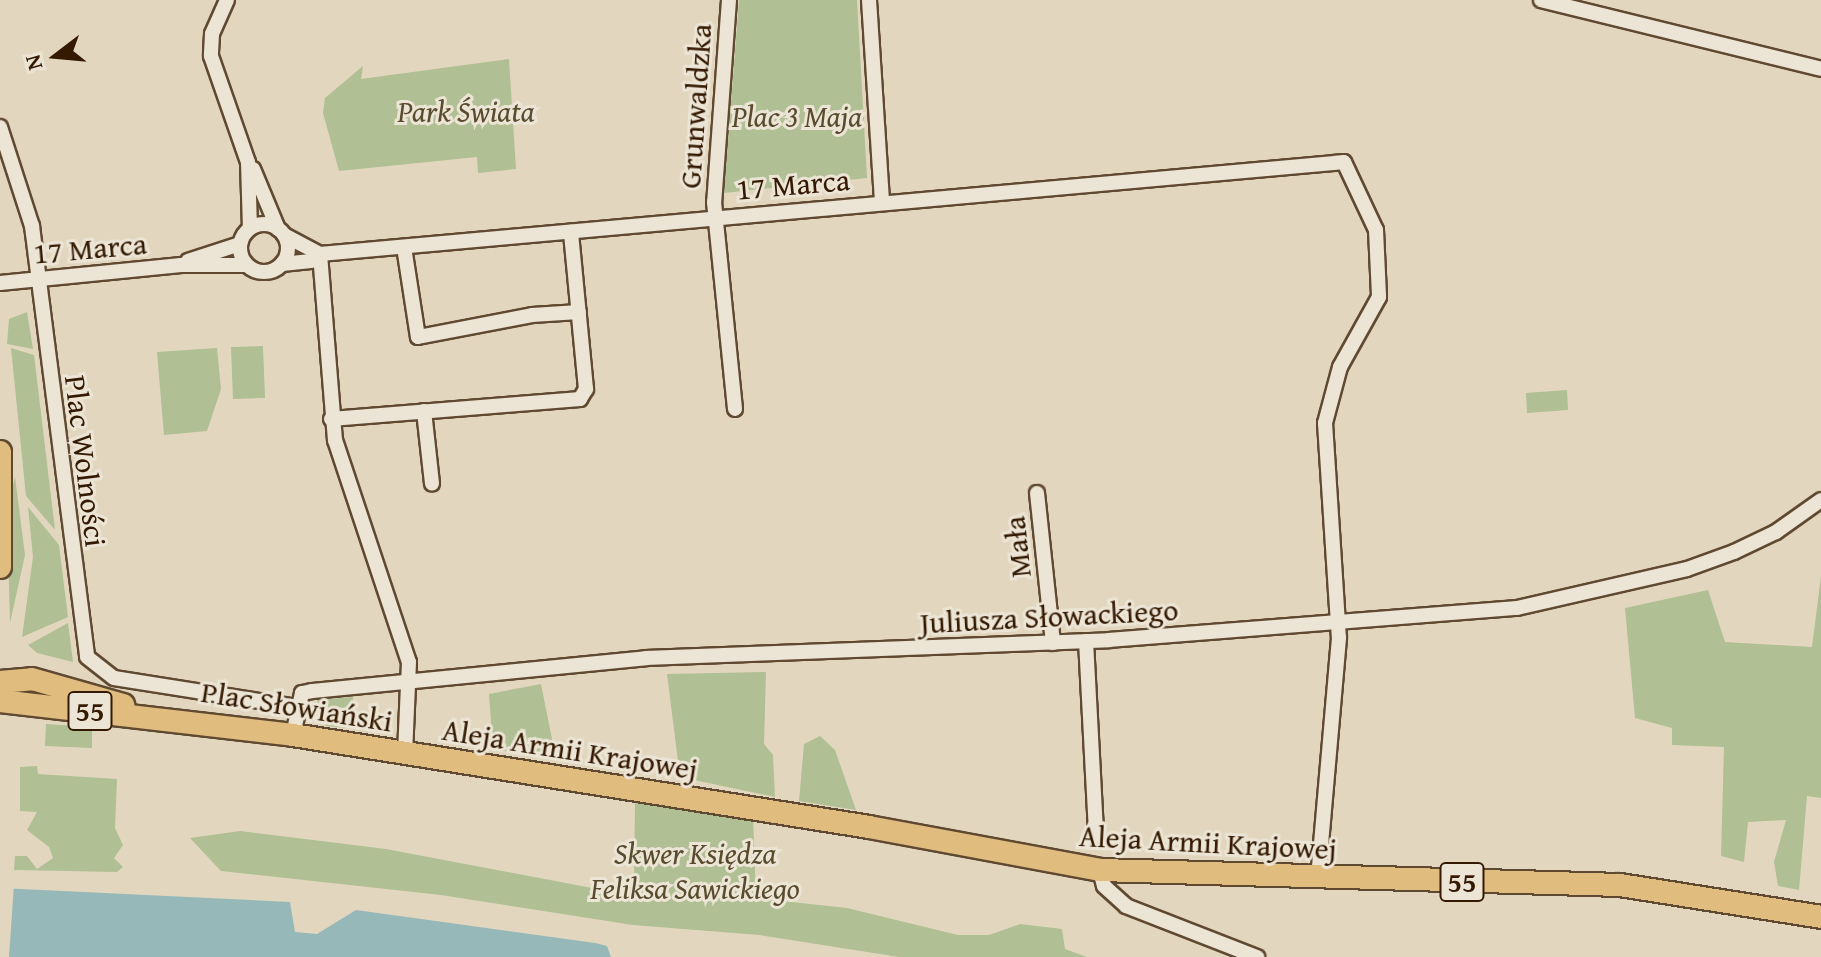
<!DOCTYPE html>
<html>
<head>
<meta charset="utf-8">
<style>
  body { margin:0 }
  #map { position:relative; width:1821px; height:957px; overflow:hidden; background:#e2d7be; font-family:"Gentium Book Plus",serif }
  div>[style] { position:absolute }
  .green>* { inset:0; background:#b0bf94 }
  .water>* { inset:0; background:#96b8b8 }
  .pier>* { inset:0; background:#e2d7be }
  .roads { filter:drop-shadow(2px 0 #604931) drop-shadow(-2px 0 #604931) drop-shadow(0 2px #604931) drop-shadow(0 -2px #604931) }
  .street>* { height:14px; margin:-7px; padding:0 7px; transform-origin:7px; border-radius:7px; background:#ece5d5 }
  .street>.ring { margin:-7px; padding:0; box-sizing:content-box; background:none; border:14px solid #ece5d5; border-radius:50% }
  .primary>* { height:22px; margin:-11px; padding:0 11px; transform-origin:11px; border-radius:11px; background:#e1bc7f }
  span { translate:-50% -50%; white-space:nowrap; text-align:center; line-height:1.15; -webkit-text-stroke:6px #ece5d5; paint-order:stroke }
  .shield-label span { padding:2px 6px; background:#ece5d5; border:2px solid; border-radius:6px; -webkit-text-stroke-width:0 }
  .shield-label { font-size:28px; color:#341a02; font-weight:700 }
  .street-label { font-size:30px; color:#341a02 }
  .park-label { font-size:30px; color:#594c2e; font-style:italic }
  .north { position:absolute; left:16px; top:16px; width:80px; height:80px; -webkit-text-stroke:6px #ece5d5; paint-order:stroke; rotate:254deg; font-size:22px; font-weight:700; line-height:32px; text-align:center; color:#341a02 }
  .north::after { content:''; display:block; margin:auto; width:28px; height:36px; background:#341a02; clip-path:polygon(50% 0,100% 100%,50% 72%,0 100%) }
</style>
</head>
<body>
<div id="map">
  <div class="green">
    <div style="clip-path:polygon(739px 0,857px 0,867px 178px,724px 193px)"></div>
    <div style="clip-path:polygon(509px 59px,516px 169px,478px 173px,477px 157px,339px 171px,323px 113px,325px 98px,363px 66px,361px 79px)"></div>
    <div style="clip-path:polygon(27px 312px,33px 349px,7px 344px,9px 319px)"></div>
    <div style="clip-path:polygon(263px 346px,265px 398px,233px 399px,231px 347px)"></div>
    <div style="clip-path:polygon(11px 348px,34px 355px,55px 530px,26px 496px)"></div>
    <div style="clip-path:polygon(217px 348px,221px 389px,207px 431px,164px 435px,157px 352px)"></div>
    <div style="clip-path:polygon(1567px 390px,1568px 410px,1527px 413px,1526px 393px)"></div>
    <div style="clip-path:polygon(15px 477px,25px 555px,10px 623px,7px 511px)"></div>
    <div style="clip-path:polygon(28px 507px,59px 545px,68px 617px,22px 637px,33px 557px)"></div>
    <div style="clip-path:polygon(1821px 576px,1821px 798px,1807px 796px,1799px 890px,1778px 886px,1774px 862px,1786px 820px,1748px 822px,1744px 862px,1721px 856px,1724px 747px,1672px 745px,1672px 728px,1635px 718px,1625px 608px,1708px 590px,1725px 642px,1812px 647px)"></div>
    <div style="clip-path:polygon(68px 623px,73px 662px,37px 653px,28px 645px)"></div>
    <div style="clip-path:polygon(766px 672px,764px 744px,773px 755px,775px 797px,680px 777px,667px 674px)"></div>
    <div style="clip-path:polygon(541px 684px,556px 759px,493px 749px,489px 694px)"></div>
    <div style="clip-path:polygon(353px 697px,350px 728px,326px 726px,317px 700px)"></div>
    <div style="clip-path:polygon(46px 724px,92px 727px,92px 748px,45px 746px)"></div>
    <div style="clip-path:polygon(820px 736px,835px 750px,856px 810px,799px 801px,804px 744px)"></div>
    <div style="clip-path:polygon(37px 766px,38px 774px,117px 779px,115px 828px,123px 845px,114px 858px,123px 867px,117px 872px,14px 870px,15px 856px,27px 856px,37px 869px,53px 858px,49px 847px,27px 830px,37px 812px,20px 811px,20px 767px)"></div>
    <div style="clip-path:polygon(635px 799px,753px 817px,756px 898px,847px 908px,958px 935px,989px 935px,1020px 924px,1062px 929px,1065px 949px,1087px 957px,899px 957px,759px 935px,633px 925px,441px 895px,221px 871px,190px 838px,240px 831px,386px 849px,634px 896px)"></div>
  </div>
  <div class="water">
    <div style="clip-path:polygon(0 888px,290px 902px,295px 932px,317px 934px,356px 910px,595px 943px,607px 946px,611px 957px,0 957px)"></div>
  </div>
  <div class="pier">
    <div style="clip-path:polygon(0 884px,14px 884px,9px 957px,0 957px)"></div>
  </div>
  <div class="roads">
    <div class="street">
      <div style="left:227px;top:0;width:37px;rotate:114deg"></div>
      <div style="left:212px;top:34px;width:22px;rotate:93deg"></div>
      <div style="left:211px;top:56px;width:112px;rotate:70.8deg"></div>
      <div style="left:248px;top:162px;width:66px;rotate:88.3deg"></div>
      <div style="left:729px;top:0;width:203px;rotate:94.2deg"></div>
      <div style="left:714px;top:202px;width:208px;rotate:84.2deg"></div>
      <div style="left:869px;top:0;width:202px;rotate:86.3deg"></div>
      <div style="left:1541px;top:0;width:288px;rotate:13.8deg"></div>
      <div style="left:0;top:127px;width:104px;rotate:72.1deg"></div>
      <div style="left:32px;top:226px;width:434px;rotate:82.7deg"></div>
      <div style="left:87px;top:657px;width:34px;rotate:38deg"></div>
      <div style="left:114px;top:678px;width:185px;rotate:9deg"></div>
      <div style="left:253px;top:169px;width:65px;rotate:67.4deg"></div>
      <div class="ring" style="left:240px;top:224px;width:34px;height:34px"></div>
      <div style="left:284px;top:235px;width:41px;rotate:27.8deg"></div>
      <div style="left:404px;top:247px;width:91px;rotate:81.2deg"></div>
      <div style="left:418px;top:337px;width:116px;rotate:-10.9deg"></div>
      <div style="left:532px;top:315px;width:47px;rotate:-3.7deg"></div>
      <div style="left:320px;top:254px;width:187px;rotate:85.4deg"></div>
      <div style="left:335px;top:440px;width:234px;rotate:71.6deg"></div>
      <div style="left:409px;top:662px;width:91px;rotate:92.5deg"></div>
      <div style="left:188px;top:261px;width:55px;rotate:-18.1deg"></div>
      <div style="left:282px;top:264px;width:29px;rotate:-6deg"></div>
      <div style="left:311px;top:261px;width:11px;rotate:-38deg"></div>
      <div style="left:320px;top:254px;width:1028px;rotate:-5.13deg"></div>
      <div style="left:1344px;top:162px;width:75px;rotate:64.8deg"></div>
      <div style="left:1376px;top:230px;width:67px;rotate:87.4deg"></div>
      <div style="left:1379px;top:297px;width:80px;rotate:119.1deg"></div>
      <div style="left:1340px;top:367px;width:58px;rotate:105deg"></div>
      <div style="left:1325px;top:423px;width:215px;rotate:86.3deg"></div>
      <div style="left:1339px;top:638px;width:242px;rotate:95deg"></div>
      <div style="left:0;top:283px;width:182px;rotate:-5.7deg"></div>
      <div style="left:181px;top:265px;width:65px"></div>
      <div style="left:424px;top:411px;width:73px;rotate:83.7deg"></div>
      <div style="left:331px;top:419px;width:250px;rotate:-4.6deg"></div>
      <div style="left:580px;top:399px;width:12px;rotate:-59deg"></div>
      <div style="left:586px;top:389px;width:158px;rotate:-95.5deg"></div>
      <div style="left:1037px;top:493px;width:151px;rotate:83.9deg"></div>
      <div style="left:1086px;top:641px;width:194px;rotate:87deg"></div>
      <div style="left:293px;top:735px;width:43px;rotate:-77.9deg"></div>
      <div style="left:302px;top:693px;width:10px;rotate:-11deg"></div>
      <div style="left:312px;top:691px;width:336px;rotate:-5.6deg"></div>
      <div style="left:646px;top:658px;width:463px;rotate:-2.2deg"></div>
      <div style="left:1109px;top:640px;width:409px;rotate:-4.5deg"></div>
      <div style="left:1517px;top:608px;width:174px;rotate:-12.9deg"></div>
      <div style="left:1687px;top:569px;width:50px;rotate:-19.9deg"></div>
      <div style="left:1734px;top:552px;width:47px;rotate:-25.5deg"></div>
      <div style="left:1776px;top:532px;width:55px;rotate:-35.4deg"></div>
      <div style="left:1100px;top:870px;width:16px;rotate:76deg"></div>
      <div style="left:1104px;top:886px;width:30px;rotate:42deg"></div>
      <div style="left:1126px;top:906px;width:141px;rotate:21.3deg"></div>
    </div>
    <div class="primary">
      <div style="left:0;top:452px;width:115px;rotate:90deg"></div>
      <div style="left:0;top:682px;width:32px;rotate:-5deg"></div>
      <div style="left:32px;top:679px;width:95px;rotate:15.9deg"></div>
      <div style="left:0;top:701px;width:295px;rotate:6.6deg"></div>
      <div style="left:293px;top:735px;width:583px;rotate:9.07deg"></div>
      <div style="left:869px;top:827px;width:235px;rotate:10.5deg"></div>
      <div style="left:1100px;top:870px;width:520px;rotate:1.65deg"></div>
      <div style="left:1620px;top:885px;width:204px;rotate:9deg"></div>
    </div>
  </div>
  <div class="shield-label">
    <span style="left:90px;top:711px">55</span>
    <span style="left:1462px;top:882px">55</span>
  </div>
  <div class="street-label">
    <span style="left:695px;top:106px;rotate:-86deg">Grunwaldzka</span>
    <span style="left:793px;top:184px;rotate:-5deg">17 Marca</span>
    <span style="left:90px;top:248px;rotate:-5deg">17 Marca</span>
    <span style="left:86px;top:461px;rotate:83deg">Plac Wolności</span>
    <span style="left:1017px;top:547px;rotate:-96deg">Mała</span>
    <span style="left:1049px;top:616px;rotate:-3deg">Juliusza Słowackiego</span>
    <span style="left:297px;top:706px;rotate:9deg">Plac Słowiański</span>
    <span style="left:570px;top:749px;rotate:9deg">Aleja Armii Krajowej</span>
    <span style="left:1208px;top:842px;rotate:3deg">Aleja Armii Krajowej</span>
  </div>
  <div class="park-label">
    <span style="left:466px;top:111px">Park Świata</span>
    <span style="left:797px;top:116px">Plac 3 Maja</span>
    <span style="left:695px;top:870px">Skwer Księdza<br>Feliksa Sawickiego</span>
  </div>
  <div class="north">N</div>
</div>
</body>
</html>
